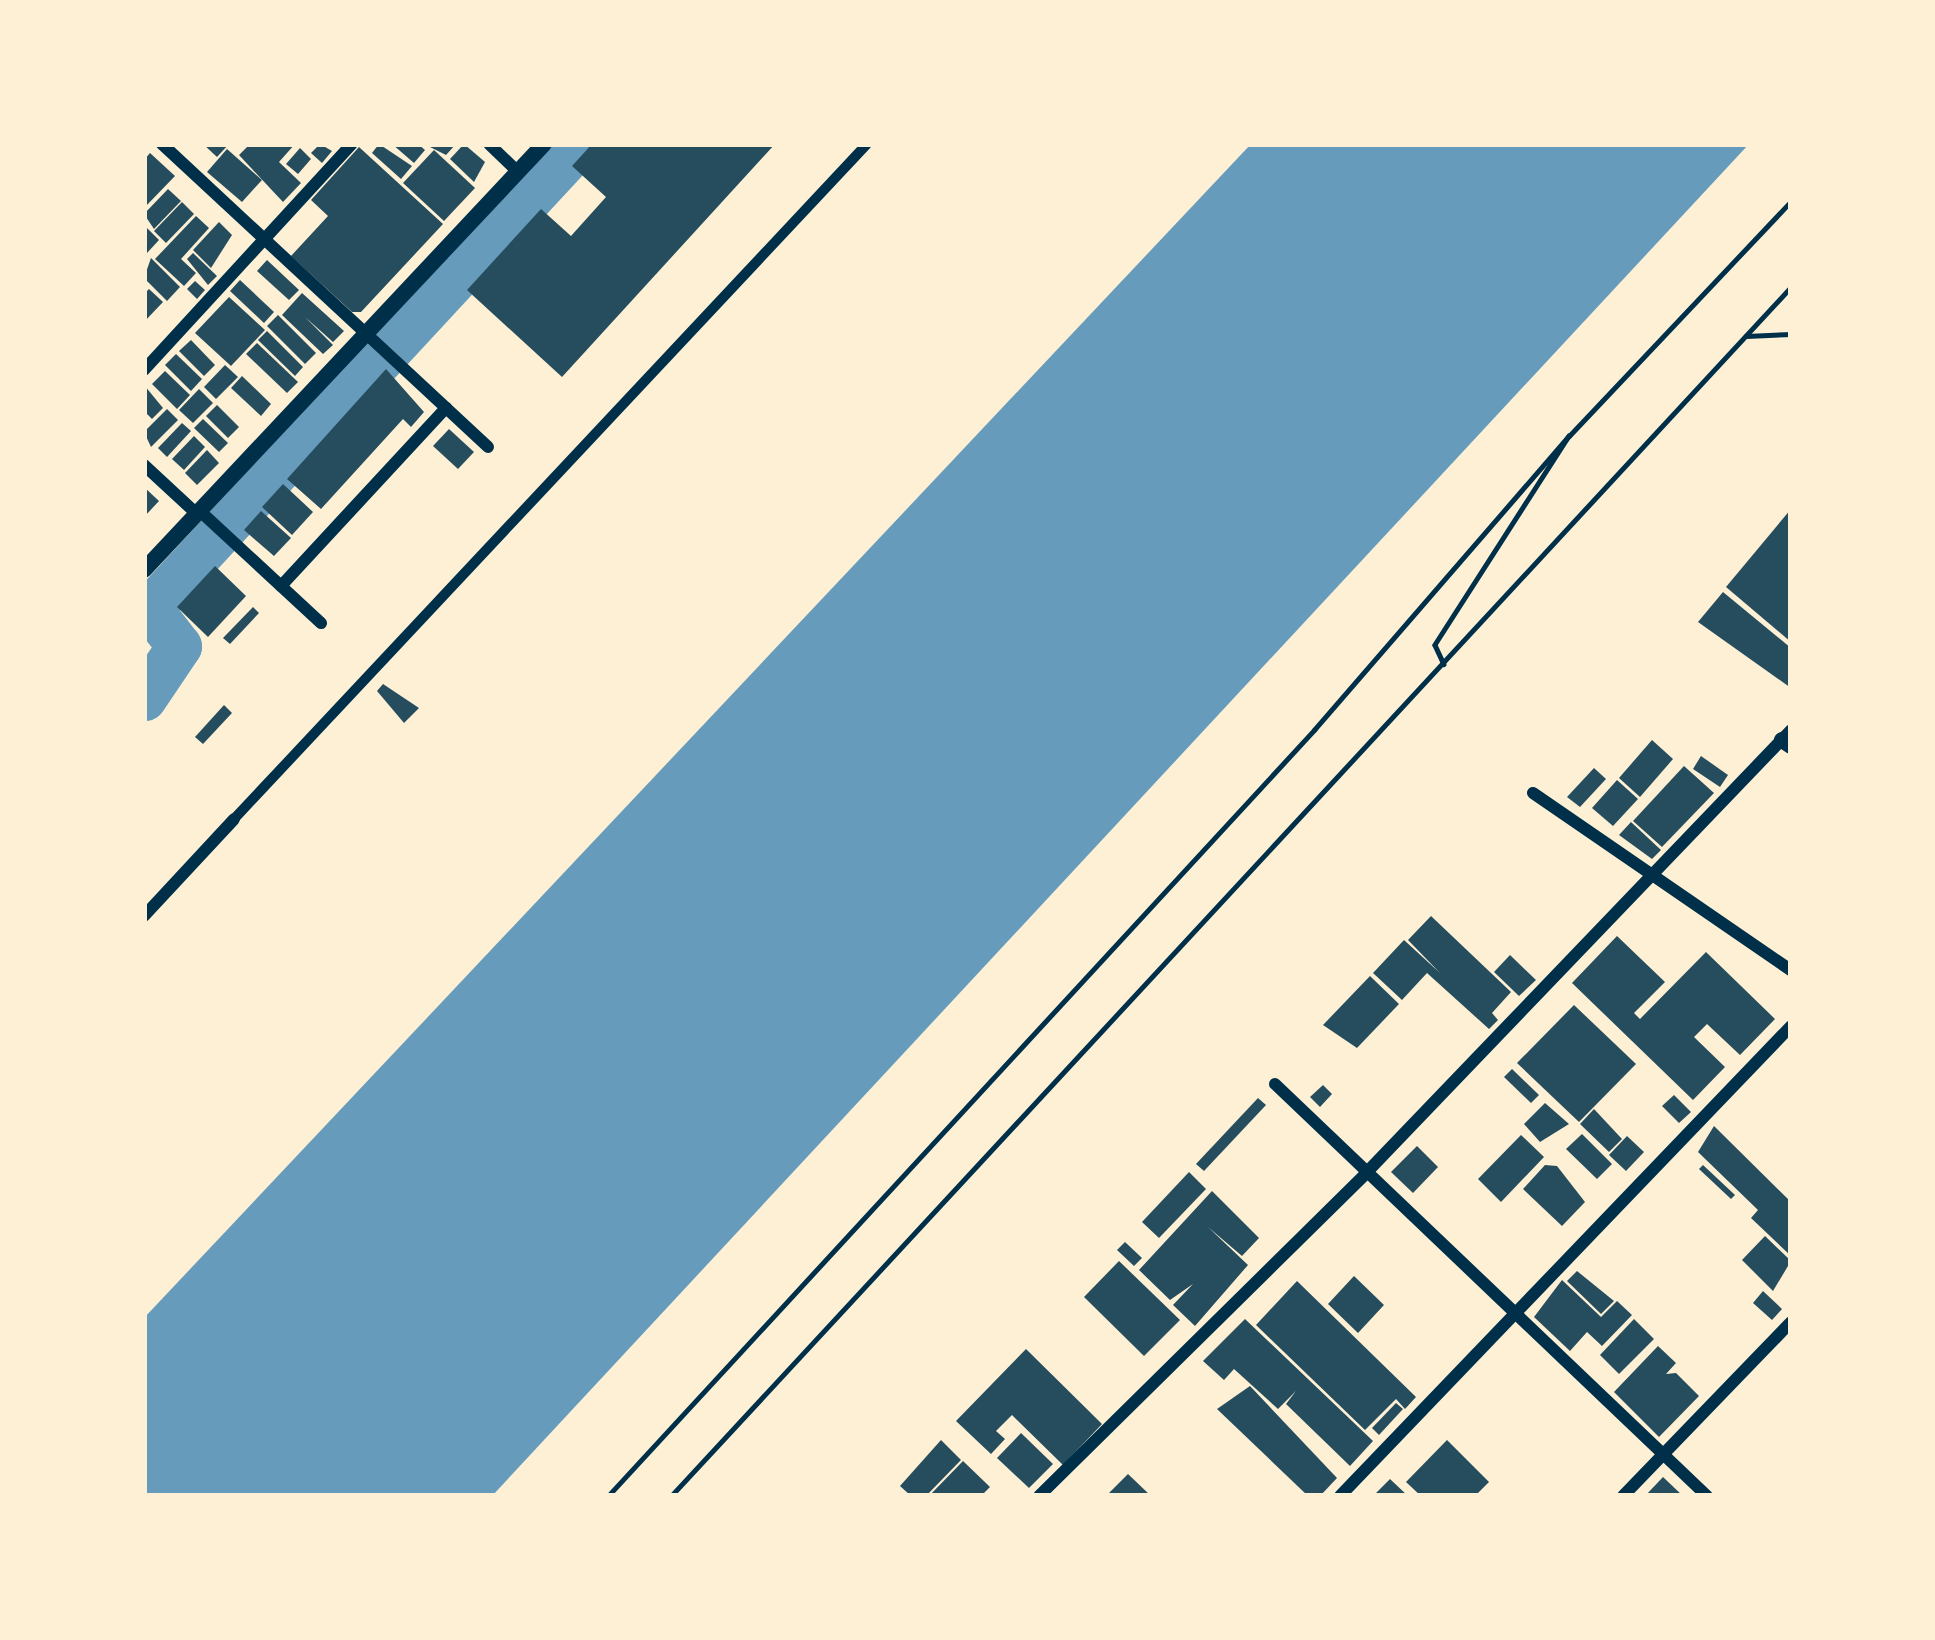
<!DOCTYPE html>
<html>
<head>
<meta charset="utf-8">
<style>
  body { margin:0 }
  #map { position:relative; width:1935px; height:1640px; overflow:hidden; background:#fdf0d5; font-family:"Golos Text",sans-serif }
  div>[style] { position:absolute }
  .water>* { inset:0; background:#669bbc }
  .river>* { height:45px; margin:-22.5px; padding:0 22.5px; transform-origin:22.5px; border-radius:22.5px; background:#669bbc }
  .building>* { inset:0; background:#264d5e }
  .path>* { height:4.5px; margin:-2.25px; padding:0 2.25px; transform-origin:2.25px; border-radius:2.25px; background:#003049 }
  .pedestrian>* { height:10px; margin:-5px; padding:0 5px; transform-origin:5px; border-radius:5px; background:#003049 }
  .minor>* { height:12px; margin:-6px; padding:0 6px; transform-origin:6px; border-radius:6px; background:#003049 }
  .tertiary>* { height:16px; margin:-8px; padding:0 8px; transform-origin:8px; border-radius:8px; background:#003049 }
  span { translate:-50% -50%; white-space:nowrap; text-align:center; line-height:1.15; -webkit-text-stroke:12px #fdf0d5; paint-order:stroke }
  .frame { position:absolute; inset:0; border:147px solid #fdf0d5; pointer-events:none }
</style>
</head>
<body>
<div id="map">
  <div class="water">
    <div style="clip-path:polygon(1251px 144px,1749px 144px,492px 1496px,144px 1496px,144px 1318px)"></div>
  </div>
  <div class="river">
    <div style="left:144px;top:601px;width:57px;rotate:52.1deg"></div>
    <div style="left:179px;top:646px;width:63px;rotate:123.9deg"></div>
    <div style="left:151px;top:607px;width:631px;rotate:-47.18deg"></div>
  </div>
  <div class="building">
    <div style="clip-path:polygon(203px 144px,229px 144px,217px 157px)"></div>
    <div style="clip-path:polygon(250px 144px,295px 144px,279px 162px,301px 183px,283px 202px,239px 155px)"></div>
    <div style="clip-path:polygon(320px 144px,332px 151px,322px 163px,311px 153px)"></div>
    <div style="clip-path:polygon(379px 144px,412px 166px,401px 179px,372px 153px)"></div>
    <div style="clip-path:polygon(392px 144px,418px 144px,425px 150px,414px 163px)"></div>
    <div style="clip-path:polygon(424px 144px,456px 144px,446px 155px)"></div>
    <div style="clip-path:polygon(464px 144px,485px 162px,474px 182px,450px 159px)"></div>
    <div style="clip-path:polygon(592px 144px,775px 144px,562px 377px,467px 290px,541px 209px,571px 236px,606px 197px,572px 166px)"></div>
    <div style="clip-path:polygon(359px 147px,443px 224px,361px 312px,352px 312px,291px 256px,328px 216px,311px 200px)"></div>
    <div style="clip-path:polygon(300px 148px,311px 159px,298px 174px,286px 164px)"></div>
    <div style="clip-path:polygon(227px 149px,262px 180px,242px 202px,207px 172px)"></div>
    <div style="clip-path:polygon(434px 150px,475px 188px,444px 221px,403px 183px)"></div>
    <div style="clip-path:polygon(150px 153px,175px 176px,144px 208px,144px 160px)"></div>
    <div style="clip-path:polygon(168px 189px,181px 201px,154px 229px,144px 214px)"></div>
    <div style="clip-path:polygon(182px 202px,194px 214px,166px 243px,154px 231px)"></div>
    <div style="clip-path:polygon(196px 216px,209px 228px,181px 259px,196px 273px,184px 286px,155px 259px)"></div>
    <div style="clip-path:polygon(219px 222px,232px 235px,211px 268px,193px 250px)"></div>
    <div style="clip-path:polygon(144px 225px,159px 240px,147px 253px,144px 250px)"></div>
    <div style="clip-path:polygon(193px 253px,217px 276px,208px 285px,187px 259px)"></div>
    <div style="clip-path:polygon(151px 258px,180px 287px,167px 301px,144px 278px)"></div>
    <div style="clip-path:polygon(267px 260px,299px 290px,289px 300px,257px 271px)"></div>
    <div style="clip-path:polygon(240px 280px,274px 312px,264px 323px,230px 291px)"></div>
    <div style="clip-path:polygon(195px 281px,205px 290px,197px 299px,187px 289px)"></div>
    <div style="clip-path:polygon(149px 289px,163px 302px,144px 322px,144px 294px)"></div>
    <div style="clip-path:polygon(302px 293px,344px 331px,333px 342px,305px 317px,333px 345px,323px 354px,282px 315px)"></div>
    <div style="clip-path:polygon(229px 297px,265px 330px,231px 366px,195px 333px)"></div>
    <div style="clip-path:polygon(278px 315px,316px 353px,305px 364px,267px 326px)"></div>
    <div style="clip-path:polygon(267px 331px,303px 367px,295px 376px,258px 340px)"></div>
    <div style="clip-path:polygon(191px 340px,215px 365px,204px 376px,179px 351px)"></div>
    <div style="clip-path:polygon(257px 343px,298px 382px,287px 393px,246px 354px)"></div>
    <div style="clip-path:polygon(176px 354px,202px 379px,191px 391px,165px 365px)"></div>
    <div style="clip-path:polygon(225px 365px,238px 377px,216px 399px,204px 387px)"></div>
    <div style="clip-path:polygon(386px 369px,424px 412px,411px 427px,403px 419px,321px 509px,287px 479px)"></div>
    <div style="clip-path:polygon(165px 371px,190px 395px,177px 409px,152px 384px)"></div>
    <div style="clip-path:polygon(242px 376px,271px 404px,261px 416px,231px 388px)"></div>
    <div style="clip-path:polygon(144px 385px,163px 408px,152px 419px,144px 411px)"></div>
    <div style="clip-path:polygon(199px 389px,213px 403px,193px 423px,179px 410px)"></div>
    <div style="clip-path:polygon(217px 405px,239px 427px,228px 438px,206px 416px)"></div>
    <div style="clip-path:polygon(167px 409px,178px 420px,151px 447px,144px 432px)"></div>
    <div style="clip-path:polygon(203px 419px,228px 443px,219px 452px,194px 428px)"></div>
    <div style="clip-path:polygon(182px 423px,191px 431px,167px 457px,158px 448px)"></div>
    <div style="clip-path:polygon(449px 429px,474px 452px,458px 469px,433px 446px)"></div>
    <div style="clip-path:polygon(194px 436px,205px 447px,184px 470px,172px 459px)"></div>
    <div style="clip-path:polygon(207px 450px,219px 463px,197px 485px,185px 473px)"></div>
    <div style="clip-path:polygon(283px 484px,313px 512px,292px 535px,262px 507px)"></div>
    <div style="clip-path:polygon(144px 487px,159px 501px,144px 517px)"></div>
    <div style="clip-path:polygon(1791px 509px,1791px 642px,1726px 587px)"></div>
    <div style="clip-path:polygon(261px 511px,291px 538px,274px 556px,244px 530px)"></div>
    <div style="clip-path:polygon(215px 566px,246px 596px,208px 637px,177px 607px)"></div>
    <div style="clip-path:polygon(1723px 592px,1791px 648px,1791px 688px,1698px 622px)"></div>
    <div style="clip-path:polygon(253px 607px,259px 613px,230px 644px,223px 638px)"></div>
    <div style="clip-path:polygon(383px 684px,419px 708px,404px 723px,377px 691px)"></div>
    <div style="clip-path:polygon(224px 705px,232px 713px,203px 744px,195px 737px)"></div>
    <div style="clip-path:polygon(1652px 740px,1673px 759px,1640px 797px,1619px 778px)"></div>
    <div style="clip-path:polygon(1701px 756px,1728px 775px,1720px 787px,1693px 769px)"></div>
    <div style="clip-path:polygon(1684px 766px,1714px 793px,1662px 847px,1633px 821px)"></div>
    <div style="clip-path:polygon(1594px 768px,1606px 779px,1580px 807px,1567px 797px)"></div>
    <div style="clip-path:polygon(1617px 780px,1638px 799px,1613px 826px,1592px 808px)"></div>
    <div style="clip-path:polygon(1631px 822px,1661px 850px,1652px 859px,1619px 835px)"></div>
    <div style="clip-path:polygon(1431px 916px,1511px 992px,1492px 1013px,1498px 1020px,1489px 1029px,1427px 973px,1402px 1000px,1373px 973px,1404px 940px,1440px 973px,1408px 940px)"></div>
    <div style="clip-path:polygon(1617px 936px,1665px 982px,1634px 1013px,1640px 1019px,1706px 952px,1775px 1019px,1740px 1055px,1707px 1024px,1694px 1037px,1725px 1067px,1693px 1100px,1572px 983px)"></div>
    <div style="clip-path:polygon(1510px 955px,1536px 980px,1519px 996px,1494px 972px)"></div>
    <div style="clip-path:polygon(1370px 976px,1399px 1004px,1357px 1048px,1323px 1025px)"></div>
    <div style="clip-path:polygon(1574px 1005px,1636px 1064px,1579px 1122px,1517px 1063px)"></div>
    <div style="clip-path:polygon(1512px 1069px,1539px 1095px,1531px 1103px,1504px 1077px)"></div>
    <div style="clip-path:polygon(1323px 1085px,1332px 1094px,1320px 1107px,1310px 1097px)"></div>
    <div style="clip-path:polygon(1674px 1095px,1691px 1112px,1679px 1123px,1662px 1106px)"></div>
    <div style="clip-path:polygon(1258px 1098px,1266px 1105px,1204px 1171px,1196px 1164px)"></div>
    <div style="clip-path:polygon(1545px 1103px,1569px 1124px,1540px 1142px,1524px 1124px)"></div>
    <div style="clip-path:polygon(1594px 1109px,1622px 1139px,1609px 1152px,1580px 1124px)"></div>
    <div style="clip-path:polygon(1714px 1126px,1791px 1202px,1791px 1256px,1751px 1218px,1758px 1210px,1698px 1152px)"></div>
    <div style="clip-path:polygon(1582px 1134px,1612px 1164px,1597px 1179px,1566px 1149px)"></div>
    <div style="clip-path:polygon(1521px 1135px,1544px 1157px,1501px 1202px,1478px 1179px)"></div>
    <div style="clip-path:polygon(1627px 1136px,1644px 1152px,1626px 1171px,1609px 1155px)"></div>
    <div style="clip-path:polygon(1417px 1146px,1438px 1167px,1413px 1193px,1391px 1172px)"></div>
    <div style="clip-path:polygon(1545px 1165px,1557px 1166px,1585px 1202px,1562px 1226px,1523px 1189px)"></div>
    <div style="clip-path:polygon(1703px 1165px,1735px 1195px,1731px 1199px,1699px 1169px)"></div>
    <div style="clip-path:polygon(1189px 1172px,1206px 1189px,1159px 1238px,1142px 1222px)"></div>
    <div style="clip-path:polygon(1212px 1191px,1259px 1238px,1242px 1256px,1208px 1227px,1248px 1265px,1195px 1326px,1173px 1305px,1193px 1284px,1170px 1300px,1139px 1270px)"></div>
    <div style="clip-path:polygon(1765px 1236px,1791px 1261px,1773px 1291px,1742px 1260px)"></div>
    <div style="clip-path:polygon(1125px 1242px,1142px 1258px,1134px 1266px,1117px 1250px)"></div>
    <div style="clip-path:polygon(1119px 1261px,1180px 1320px,1144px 1356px,1084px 1297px)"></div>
    <div style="clip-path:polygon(1577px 1271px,1614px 1301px,1601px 1314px,1567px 1281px)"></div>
    <div style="clip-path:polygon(1354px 1276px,1384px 1305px,1358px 1333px,1328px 1304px)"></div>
    <div style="clip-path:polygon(1562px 1280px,1601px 1317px,1617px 1301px,1632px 1315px,1602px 1346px,1587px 1332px,1570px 1351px,1534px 1317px)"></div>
    <div style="clip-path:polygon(1297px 1281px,1416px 1397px,1405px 1409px,1396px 1399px,1365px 1430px,1256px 1325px)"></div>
    <div style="clip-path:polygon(1763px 1291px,1782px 1309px,1772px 1320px,1753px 1303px)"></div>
    <div style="clip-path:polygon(1245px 1319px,1373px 1441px,1350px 1466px,1286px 1404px,1296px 1391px,1278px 1409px,1234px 1369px,1224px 1380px,1203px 1361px)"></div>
    <div style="clip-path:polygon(1634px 1319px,1654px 1339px,1619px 1374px,1600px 1355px)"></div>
    <div style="clip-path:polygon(1658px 1346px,1676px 1363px,1666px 1374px,1676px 1373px,1699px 1396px,1659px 1437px,1614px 1392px)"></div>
    <div style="clip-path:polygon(1026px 1349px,1102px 1424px,1063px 1465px,1012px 1415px,996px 1431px,1005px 1439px,991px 1454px,956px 1421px)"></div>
    <div style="clip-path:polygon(1250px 1386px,1337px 1478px,1320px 1496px,1308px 1496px,1217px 1409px)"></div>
    <div style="clip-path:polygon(1396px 1403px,1403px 1409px,1379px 1435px,1372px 1428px)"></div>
    <div style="clip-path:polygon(1021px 1433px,1053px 1464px,1029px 1488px,997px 1458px)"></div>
    <div style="clip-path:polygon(941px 1440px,961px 1460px,926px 1496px,911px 1496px,900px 1486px)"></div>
    <div style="clip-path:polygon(1447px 1440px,1489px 1482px,1475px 1496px,1421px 1496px,1406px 1482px)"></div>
    <div style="clip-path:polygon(963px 1461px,990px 1487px,981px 1496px,929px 1496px)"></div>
    <div style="clip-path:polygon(1128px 1474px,1151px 1496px,1106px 1496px)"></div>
    <div style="clip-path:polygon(1663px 1477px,1683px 1496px,1645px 1496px)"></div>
    <div style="clip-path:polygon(1390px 1479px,1408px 1496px,1363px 1496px,1375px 1494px)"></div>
  </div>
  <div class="path">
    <div style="left:1746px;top:336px;width:45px;rotate:-2.5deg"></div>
    <div style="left:1569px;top:436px;width:323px;rotate:-46.6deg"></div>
    <div style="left:608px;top:1496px;width:1042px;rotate:-47.33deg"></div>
    <div style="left:1314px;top:730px;width:389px;rotate:-49.1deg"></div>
    <div style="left:1569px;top:436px;width:248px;rotate:122.7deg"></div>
    <div style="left:1435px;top:645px;width:21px;rotate:65deg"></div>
    <div style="left:671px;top:1496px;width:1648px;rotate:-47.19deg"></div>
  </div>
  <div class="pedestrian">
    <div style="left:234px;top:819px;width:925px;rotate:-46.84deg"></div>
  </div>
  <div class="minor">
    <div style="left:162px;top:144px;width:445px;rotate:42.9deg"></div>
    <div style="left:489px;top:144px;width:40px;rotate:44deg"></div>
    <div style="left:144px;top:370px;width:307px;rotate:-47.4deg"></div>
    <div style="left:144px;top:465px;width:72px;rotate:42.8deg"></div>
    <div style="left:200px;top:511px;width:165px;rotate:42.8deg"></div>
    <div style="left:281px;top:586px;width:243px;rotate:-47.2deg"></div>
    <div style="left:1533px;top:793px;width:313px;rotate:34.5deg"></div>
    <div style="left:144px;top:916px;width:132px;rotate:-47.1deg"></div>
    <div style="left:1275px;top:1084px;width:597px;rotate:43.64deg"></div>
    <div style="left:1039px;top:1496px;width:462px;rotate:-44.6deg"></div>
    <div style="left:1368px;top:1171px;width:611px;rotate:-46.19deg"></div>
    <div style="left:1340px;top:1496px;width:651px;rotate:-46.18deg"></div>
    <div style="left:1623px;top:1496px;width:242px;rotate:-46deg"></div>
  </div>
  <div class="tertiary">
    <div style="left:144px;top:570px;width:584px;rotate:-46.8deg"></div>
    <div style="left:1782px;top:740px;width:11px;rotate:34deg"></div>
  </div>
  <div class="frame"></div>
</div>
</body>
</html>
